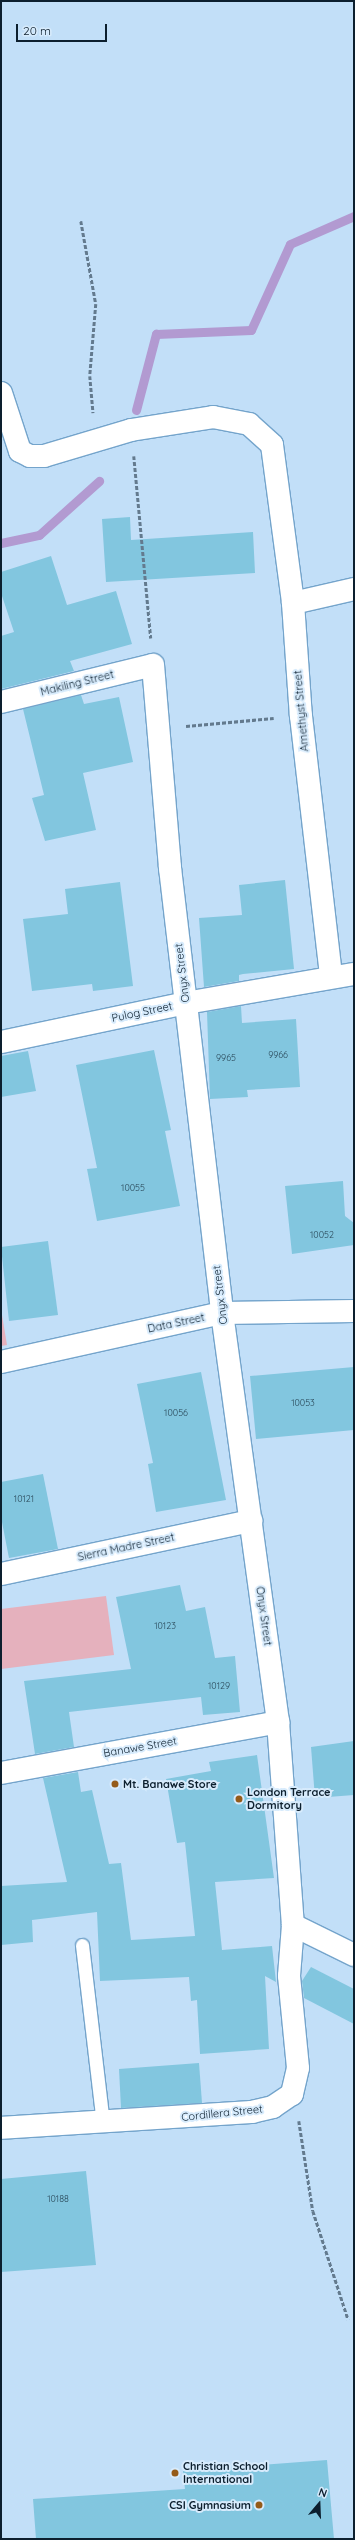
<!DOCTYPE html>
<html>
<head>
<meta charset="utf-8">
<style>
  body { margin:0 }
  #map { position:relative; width:355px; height:2540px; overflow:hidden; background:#c2dff8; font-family:Quicksand,sans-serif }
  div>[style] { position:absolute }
  .green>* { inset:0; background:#e5b1bd }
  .stream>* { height:9px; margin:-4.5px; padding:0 4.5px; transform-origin:4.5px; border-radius:4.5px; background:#b29ad1 }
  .building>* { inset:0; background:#82c6df }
  .path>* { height:2.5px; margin-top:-1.25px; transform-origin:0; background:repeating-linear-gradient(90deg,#637a8e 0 4px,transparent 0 6px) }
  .roads { filter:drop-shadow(1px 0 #74a4cb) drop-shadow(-1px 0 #74a4cb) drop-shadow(0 1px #74a4cb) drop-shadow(0 -1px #74a4cb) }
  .lane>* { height:13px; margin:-6.5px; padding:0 6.5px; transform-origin:6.5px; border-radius:6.5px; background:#fff }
  .street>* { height:22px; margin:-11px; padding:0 11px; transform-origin:11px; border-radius:11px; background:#fff }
  .dots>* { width:11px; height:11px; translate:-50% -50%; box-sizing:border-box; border:2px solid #d7ebfc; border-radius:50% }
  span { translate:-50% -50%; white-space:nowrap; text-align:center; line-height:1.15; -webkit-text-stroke:4px #d7ebfc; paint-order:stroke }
  .number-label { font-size:9px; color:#2a495a }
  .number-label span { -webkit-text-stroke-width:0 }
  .street-label { font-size:11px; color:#0c1f2e }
  .poi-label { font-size:11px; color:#0c1f2e; font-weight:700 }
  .left { translate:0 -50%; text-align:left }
  .right { translate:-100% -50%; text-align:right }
  .frame { position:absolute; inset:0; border:2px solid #0c1f2e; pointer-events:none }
  .north { position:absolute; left:299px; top:2484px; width:40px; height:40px; -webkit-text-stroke:3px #d7ebfc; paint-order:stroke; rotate:19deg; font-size:11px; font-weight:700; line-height:16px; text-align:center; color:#0c1f2e }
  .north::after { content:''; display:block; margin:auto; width:14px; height:18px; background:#0c1f2e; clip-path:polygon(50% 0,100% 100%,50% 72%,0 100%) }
  .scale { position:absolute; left:16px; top:24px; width:91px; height:18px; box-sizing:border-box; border:2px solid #0c1f2e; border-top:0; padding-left:5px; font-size:12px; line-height:14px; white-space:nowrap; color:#0c1f2e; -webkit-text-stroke:3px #d7ebfc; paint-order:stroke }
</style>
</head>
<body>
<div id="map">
  <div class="green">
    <div style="clip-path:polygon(1px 1309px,7px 1345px,1px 1346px)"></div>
    <div style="clip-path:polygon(106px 1596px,114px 1655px,1px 1669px,1px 1609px)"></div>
  </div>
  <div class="stream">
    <div style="left:136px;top:410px;width:79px;rotate:-75.3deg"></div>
    <div style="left:156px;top:334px;width:95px;rotate:-2.4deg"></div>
    <div style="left:251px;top:330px;width:94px;rotate:-65.6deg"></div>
    <div style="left:290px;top:244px;width:70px;rotate:-23.6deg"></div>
    <div style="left:1px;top:543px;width:39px;rotate:-12deg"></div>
    <div style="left:39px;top:535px;width:81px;rotate:-42deg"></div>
  </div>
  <div class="building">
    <div style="clip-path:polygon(130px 517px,131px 540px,253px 532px,255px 573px,106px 582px,102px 519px)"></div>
    <div style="clip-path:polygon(51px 556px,67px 605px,116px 591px,132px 644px,70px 661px,74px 671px,1px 689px,1px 636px,14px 632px,1px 593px,1px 572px)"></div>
    <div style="clip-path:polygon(81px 695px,84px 704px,119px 697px,133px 762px,83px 773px,96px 830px,45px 841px,32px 798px,44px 795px,23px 709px)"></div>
    <div style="clip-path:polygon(285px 880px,294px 969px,243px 974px,239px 975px,239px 981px,204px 987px,199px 918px,242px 915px,239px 885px)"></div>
    <div style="clip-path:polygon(120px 882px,133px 986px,93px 991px,92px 984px,32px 991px,23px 919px,68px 914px,65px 889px)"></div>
    <div style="clip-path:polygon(241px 1006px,242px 1023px,296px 1019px,300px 1087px,247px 1090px,248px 1097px,210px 1099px,207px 1012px)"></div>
    <div style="clip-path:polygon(154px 1050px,171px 1130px,165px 1131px,180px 1206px,97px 1221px,87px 1169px,97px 1168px,76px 1065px)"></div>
    <div style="clip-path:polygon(28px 1051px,36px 1091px,1px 1097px,1px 1056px)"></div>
    <div style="clip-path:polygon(343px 1181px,345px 1216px,354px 1223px,354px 1245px,292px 1254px,285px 1186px)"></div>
    <div style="clip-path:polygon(48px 1241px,58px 1315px,9px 1321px,1px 1247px)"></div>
    <div style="clip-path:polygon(354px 1367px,354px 1430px,256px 1439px,250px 1376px)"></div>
    <div style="clip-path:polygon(201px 1372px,226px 1500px,156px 1512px,148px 1464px,153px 1463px,137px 1384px)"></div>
    <div style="clip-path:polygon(43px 1474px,58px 1549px,9px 1558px,1px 1517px,1px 1482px)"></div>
    <div style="clip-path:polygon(180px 1585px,186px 1611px,205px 1607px,215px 1658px,235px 1656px,240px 1712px,203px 1715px,201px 1697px,69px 1712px,74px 1747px,35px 1754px,24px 1681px,131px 1669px,116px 1597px)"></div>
    <div style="clip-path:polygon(354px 1741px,354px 1795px,315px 1798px,311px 1747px)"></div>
    <div style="clip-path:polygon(257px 1755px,274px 1878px,215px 1882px,222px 1950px,272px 1946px,276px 1982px,265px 1976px,269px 2049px,200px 2054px,197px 2000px,191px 2001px,189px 1977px,100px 1981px,97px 1912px,32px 1920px,33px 1942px,1px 1945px,1px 1886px,67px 1882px,43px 1778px,78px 1772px,81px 1792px,92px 1790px,109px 1864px,121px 1863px,131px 1940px,195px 1936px,185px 1842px,177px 1843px,166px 1779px,211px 1771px,209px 1762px)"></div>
    <div style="clip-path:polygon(311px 1967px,354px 1989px,354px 2024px,304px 1998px,302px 1981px)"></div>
    <div style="clip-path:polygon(199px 2063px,202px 2103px,121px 2108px,119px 2069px)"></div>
    <div style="clip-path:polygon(86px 2171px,96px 2265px,1px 2272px,1px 2179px)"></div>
    <div style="clip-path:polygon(327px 2460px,334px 2539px,36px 2539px,33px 2499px,185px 2489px,183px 2471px)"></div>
  </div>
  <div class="path">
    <div style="left:81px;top:221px;width:84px;rotate:79.8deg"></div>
    <div style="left:96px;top:304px;width:72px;rotate:94.8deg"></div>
    <div style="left:90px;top:376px;width:37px;rotate:85deg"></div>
    <div style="left:134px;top:456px;width:183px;rotate:84.7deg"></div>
    <div style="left:186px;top:726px;width:88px;rotate:-5.2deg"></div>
    <div style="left:299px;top:2121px;width:91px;rotate:81.2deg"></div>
    <div style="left:313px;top:2211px;width:114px;rotate:72deg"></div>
  </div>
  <div class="roads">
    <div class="lane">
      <div style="left:82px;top:1945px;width:180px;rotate:83.3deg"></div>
    </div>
    <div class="street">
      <div style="left:1px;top:393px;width:61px;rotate:71.9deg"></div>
      <div style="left:20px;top:451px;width:11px;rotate:27deg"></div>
      <div style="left:30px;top:456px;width:14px"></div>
      <div style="left:44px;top:456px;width:91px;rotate:-16.6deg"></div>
      <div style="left:131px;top:430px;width:83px;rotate:-9deg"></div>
      <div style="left:213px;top:417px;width:37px;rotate:11deg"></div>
      <div style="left:249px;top:424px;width:31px;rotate:42deg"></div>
      <div style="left:272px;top:445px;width:159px;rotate:82.4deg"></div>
      <div style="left:293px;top:603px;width:113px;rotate:86deg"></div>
      <div style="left:301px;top:716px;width:262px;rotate:83.4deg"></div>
      <div style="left:293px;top:603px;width:63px;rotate:-12.9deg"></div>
      <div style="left:1px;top:702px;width:156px;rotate:-13.7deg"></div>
      <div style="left:153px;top:665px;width:204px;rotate:85.2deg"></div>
      <div style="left:170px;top:868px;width:448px;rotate:83.3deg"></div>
      <div style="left:222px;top:1313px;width:413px;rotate:82.2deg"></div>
      <div style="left:278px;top:1722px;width:204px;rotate:85.8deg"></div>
      <div style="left:293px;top:1925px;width:51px;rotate:94.5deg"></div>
      <div style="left:289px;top:1976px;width:92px;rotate:84.4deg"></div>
      <div style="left:298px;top:2068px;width:27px;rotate:103deg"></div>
      <div style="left:292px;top:2094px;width:23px;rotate:146deg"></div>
      <div style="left:273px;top:2107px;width:22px;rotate:167deg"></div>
      <div style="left:252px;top:2112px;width:252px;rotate:176.4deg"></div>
      <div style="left:1px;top:1042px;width:189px;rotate:-11.9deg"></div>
      <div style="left:186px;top:1003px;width:170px;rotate:-9.8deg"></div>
      <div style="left:1px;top:1362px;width:226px;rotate:-12.5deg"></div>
      <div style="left:222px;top:1313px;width:132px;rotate:-0.9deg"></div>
      <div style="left:1px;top:1574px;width:256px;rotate:-12deg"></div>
      <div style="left:1px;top:1773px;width:282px;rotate:-10.4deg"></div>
      <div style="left:293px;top:1925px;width:68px;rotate:26.2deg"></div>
    </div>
  </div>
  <div class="dots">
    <div style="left:115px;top:1784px;background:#955b19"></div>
    <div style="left:239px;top:1799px;background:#955b19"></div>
    <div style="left:175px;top:2473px;background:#955b19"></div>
    <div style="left:259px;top:2505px;background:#955b19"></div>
  </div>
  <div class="number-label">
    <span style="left:278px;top:1055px">9966</span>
    <span style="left:226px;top:1058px">9965</span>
    <span style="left:133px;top:1188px">10055</span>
    <span style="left:322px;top:1235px">10052</span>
    <span style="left:303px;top:1403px">10053</span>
    <span style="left:176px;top:1413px">10056</span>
    <span style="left:24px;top:1499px">10121</span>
    <span style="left:165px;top:1626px">10123</span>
    <span style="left:219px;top:1686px">10129</span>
    <span style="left:58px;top:2199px">10188</span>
  </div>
  <div class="street-label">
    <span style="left:77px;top:683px;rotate:-14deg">Makiling Street</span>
    <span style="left:301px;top:711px;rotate:-95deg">Amethyst Street</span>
    <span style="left:182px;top:973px;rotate:-97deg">Onyx Street</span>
    <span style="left:142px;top:1012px;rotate:-12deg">Pulog Street</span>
    <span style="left:220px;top:1295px;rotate:-97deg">Onyx Street</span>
    <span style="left:176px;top:1323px;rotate:-12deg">Data Street</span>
    <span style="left:126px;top:1547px;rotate:-12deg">Sierra Madre Street</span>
    <span style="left:264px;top:1616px;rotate:82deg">Onyx Street</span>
    <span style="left:140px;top:1747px;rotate:-10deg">Banawe Street</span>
    <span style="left:222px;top:2113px;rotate:-6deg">Cordillera Street</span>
  </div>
  <div class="poi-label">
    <span class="left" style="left:123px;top:1784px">Mt. Banawe Store</span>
    <span class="left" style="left:247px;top:1799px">London Terrace<br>Dormitory</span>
    <span class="left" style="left:183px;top:2473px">Christian School<br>International</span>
    <span class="right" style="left:251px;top:2505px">CSI Gymnasium</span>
  </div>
  <div class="frame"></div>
  <div class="north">N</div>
  <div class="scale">20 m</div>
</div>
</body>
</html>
